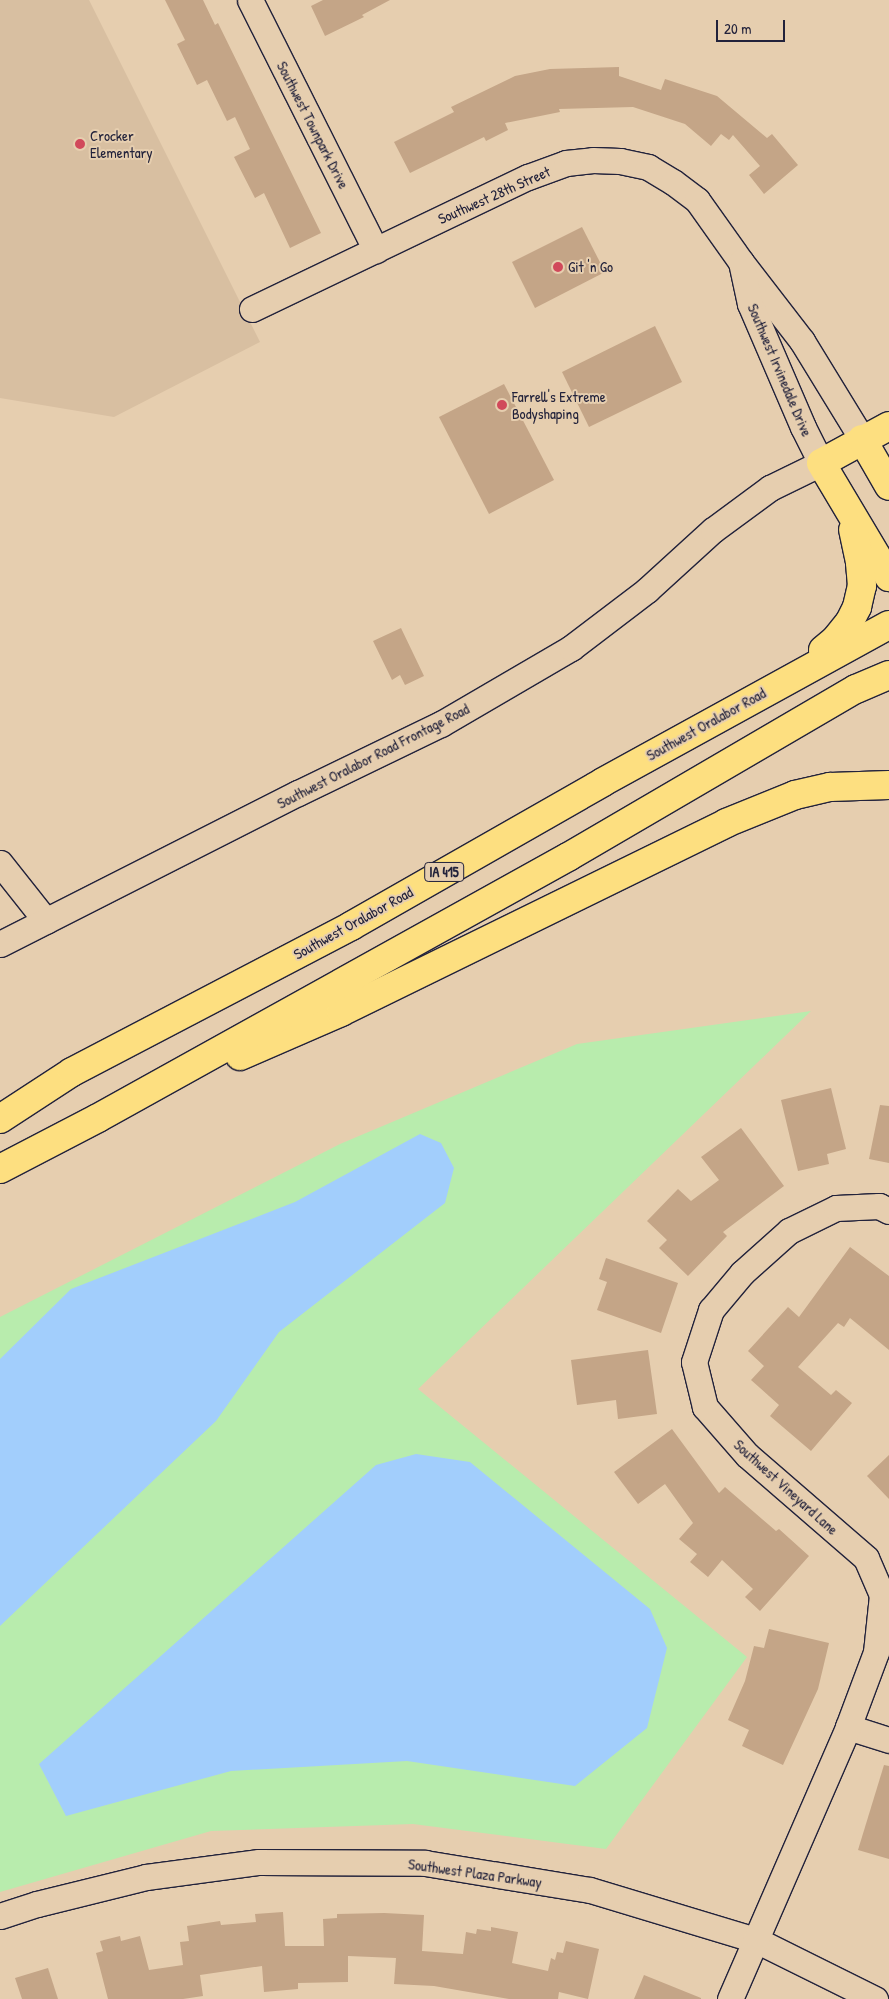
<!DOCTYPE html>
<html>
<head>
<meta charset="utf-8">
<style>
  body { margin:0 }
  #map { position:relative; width:889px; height:1999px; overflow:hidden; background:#e6ceaf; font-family:"Patrick Hand",sans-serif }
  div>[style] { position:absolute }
  .built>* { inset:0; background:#d8bfa1 }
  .green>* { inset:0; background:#b8ecad }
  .water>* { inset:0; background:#a2cefc }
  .building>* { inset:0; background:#c4a587 }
  .roads { filter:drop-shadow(1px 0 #22223b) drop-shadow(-1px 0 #22223b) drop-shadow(0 1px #22223b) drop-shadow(0 -1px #22223b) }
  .minor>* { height:25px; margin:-12.5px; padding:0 12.5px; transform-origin:12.5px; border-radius:12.5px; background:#e6ceaf }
  .major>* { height:28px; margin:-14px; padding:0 14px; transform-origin:14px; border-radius:14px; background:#fddf80 }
  .dots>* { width:14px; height:14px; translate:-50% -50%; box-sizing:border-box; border:2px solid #e6ceaf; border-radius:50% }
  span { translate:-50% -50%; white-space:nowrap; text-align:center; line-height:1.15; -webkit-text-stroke:4px #e6ceaf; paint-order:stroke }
  .shield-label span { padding:1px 4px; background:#e6ceaf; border:1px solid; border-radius:4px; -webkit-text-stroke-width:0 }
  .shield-label { font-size:14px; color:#22223b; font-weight:700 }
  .street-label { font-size:15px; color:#22223b }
  .poi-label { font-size:15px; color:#22223b }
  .left { translate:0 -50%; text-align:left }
  .scale { position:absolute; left:716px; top:20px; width:69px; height:22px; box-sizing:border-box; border:2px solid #22223b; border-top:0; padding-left:6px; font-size:15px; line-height:18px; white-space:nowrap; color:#22223b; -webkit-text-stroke:4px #e6ceaf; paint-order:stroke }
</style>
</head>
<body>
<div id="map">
  <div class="built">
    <div style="clip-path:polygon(0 0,89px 0,260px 342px,114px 417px,0 398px)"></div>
  </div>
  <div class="green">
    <div style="clip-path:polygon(811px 1011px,418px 1389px,747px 1657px,606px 1849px,413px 1824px,211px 1831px,0 1892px,0 1317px,340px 1144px,577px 1044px)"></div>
  </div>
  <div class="water">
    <div style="clip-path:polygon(420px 1134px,441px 1143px,454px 1168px,445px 1203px,279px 1332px,216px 1421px,0 1626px,0 1359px,71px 1289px,295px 1202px)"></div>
    <div style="clip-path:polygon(416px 1454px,470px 1462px,650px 1609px,667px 1648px,647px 1728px,575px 1786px,407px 1761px,231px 1771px,66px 1816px,39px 1764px,376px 1465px)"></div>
  </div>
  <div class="building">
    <div style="clip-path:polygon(165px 0,203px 0,215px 25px,218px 23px,321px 233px,290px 248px,264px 193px,255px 198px,234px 157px,250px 149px,235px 117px,227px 121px,207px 80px,197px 85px,177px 44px,185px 40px)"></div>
    <div style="clip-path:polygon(323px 0,390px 0,362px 15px,364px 17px,325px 36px,311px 6px)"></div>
    <div style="clip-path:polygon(619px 67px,619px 76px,661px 90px,665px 79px,717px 96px,767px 138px,772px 134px,798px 165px,764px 194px,749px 175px,760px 166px,733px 135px,729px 140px,721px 134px,711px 146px,685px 124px,633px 107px,559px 109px,560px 112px,505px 123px,508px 130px,486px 141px,484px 137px,410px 173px,394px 142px,454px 112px,451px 107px,515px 76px,550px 69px)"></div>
    <div style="clip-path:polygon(582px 227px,605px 272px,535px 308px,512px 262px)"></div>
    <div style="clip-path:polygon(655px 326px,682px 382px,589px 427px,562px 372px)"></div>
    <div style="clip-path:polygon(504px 384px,554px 480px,489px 514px,439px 417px)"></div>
    <div style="clip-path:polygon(401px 628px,424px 676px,405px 685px,400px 675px,392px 680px,373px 641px)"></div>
    <div style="clip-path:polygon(831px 1088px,846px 1149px,827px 1154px,829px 1164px,798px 1171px,781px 1100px)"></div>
    <div style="clip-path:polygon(880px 1105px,889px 1106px,889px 1163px,869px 1159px)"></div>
    <div style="clip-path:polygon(741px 1128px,784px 1186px,723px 1232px,727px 1236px,688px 1276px,659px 1248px,667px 1240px,647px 1221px,678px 1189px,691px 1201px,719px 1180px,701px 1157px)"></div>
    <div style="clip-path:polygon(850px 1247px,889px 1276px,889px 1350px,850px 1318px,844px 1327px,838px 1323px,798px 1367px,831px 1395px,836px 1390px,852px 1403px,811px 1451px,770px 1416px,779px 1405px,751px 1380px,764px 1366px,748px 1351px,788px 1307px,799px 1317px)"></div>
    <div style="clip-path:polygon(606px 1258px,678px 1283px,661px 1333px,597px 1310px,607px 1282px,599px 1279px)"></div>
    <div style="clip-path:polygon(648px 1350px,657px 1414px,618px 1419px,616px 1400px,577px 1405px,571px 1360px)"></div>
    <div style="clip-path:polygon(672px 1429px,719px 1493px,725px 1487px,776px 1531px,779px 1529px,809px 1556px,760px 1611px,745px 1597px,753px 1589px,722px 1560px,708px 1577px,690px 1562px,697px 1554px,679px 1539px,693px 1523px,665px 1484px,638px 1504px,614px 1472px)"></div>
    <div style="clip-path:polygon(889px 1455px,889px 1499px,867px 1476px)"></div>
    <div style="clip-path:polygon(769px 1629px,829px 1643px,818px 1689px,783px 1765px,742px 1746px,749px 1730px,728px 1720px,745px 1681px,754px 1646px,764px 1648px)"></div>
    <div style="clip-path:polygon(884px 1765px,889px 1766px,889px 1859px,858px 1850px)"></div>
    <div style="clip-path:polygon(283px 1912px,285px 1946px,324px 1946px,323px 1919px,337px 1918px,337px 1914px,384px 1913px,424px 1915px,422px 1951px,463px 1954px,466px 1932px,476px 1934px,477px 1929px,491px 1931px,491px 1927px,518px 1932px,512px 1963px,548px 1971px,551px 1958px,555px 1960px,557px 1952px,563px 1953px,566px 1941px,599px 1949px,588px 1999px,559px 1992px,558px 1999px,509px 1999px,434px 1986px,394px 1984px,396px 1958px,348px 1956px,348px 1982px,298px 1983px,298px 1989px,264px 1992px,262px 1966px,200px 1975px,203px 1996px,183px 1999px,108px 1999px,96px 1953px,103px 1951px,100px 1941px,120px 1936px,121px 1941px,140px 1936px,149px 1970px,183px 1965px,180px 1942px,189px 1941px,187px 1926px,220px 1921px,221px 1925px,256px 1922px,255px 1914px)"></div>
    <div style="clip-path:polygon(48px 1968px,58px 1999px,22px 1999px,15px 1978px)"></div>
    <div style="clip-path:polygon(644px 1975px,701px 1998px,701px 1999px,634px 1999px)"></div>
  </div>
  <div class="roads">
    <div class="minor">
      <div style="left:250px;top:0;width:280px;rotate:63.3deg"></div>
      <div style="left:252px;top:309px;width:306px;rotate:-25.6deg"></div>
      <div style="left:528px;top:177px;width:40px;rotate:-20.2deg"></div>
      <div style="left:566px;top:163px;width:27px;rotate:-6deg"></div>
      <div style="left:593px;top:160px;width:27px;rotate:2deg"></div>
      <div style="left:620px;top:161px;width:29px;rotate:12deg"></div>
      <div style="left:648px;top:167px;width:29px;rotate:31deg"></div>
      <div style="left:673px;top:182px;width:30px;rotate:37deg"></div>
      <div style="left:697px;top:200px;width:76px;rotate:54.6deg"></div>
      <div style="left:741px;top:262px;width:100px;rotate:52.3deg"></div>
      <div style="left:802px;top:341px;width:115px;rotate:58.5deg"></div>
      <div style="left:0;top:863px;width:74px;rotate:51.6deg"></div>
      <div style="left:0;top:944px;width:334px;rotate:-26.9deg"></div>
      <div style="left:298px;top:793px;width:159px;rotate:-25.8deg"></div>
      <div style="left:441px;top:724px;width:151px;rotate:-30.3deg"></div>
      <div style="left:571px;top:648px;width:96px;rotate:-37.3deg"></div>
      <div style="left:647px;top:590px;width:89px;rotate:-42.3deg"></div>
      <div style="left:713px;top:530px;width:71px;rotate:-36.4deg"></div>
      <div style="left:770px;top:488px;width:57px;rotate:-26.1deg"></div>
      <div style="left:821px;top:463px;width:40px;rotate:-116.6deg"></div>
      <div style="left:803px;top:427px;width:134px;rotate:-113.3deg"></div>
      <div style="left:750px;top:304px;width:43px;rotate:-102.1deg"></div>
      <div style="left:848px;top:1727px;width:43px;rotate:17.6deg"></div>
      <div style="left:0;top:1916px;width:39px;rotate:-18deg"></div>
      <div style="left:37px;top:1904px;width:112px;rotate:-13.9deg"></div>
      <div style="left:146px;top:1877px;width:114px;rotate:-7.6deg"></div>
      <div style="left:259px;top:1862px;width:166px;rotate:0.3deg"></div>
      <div style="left:425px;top:1863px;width:167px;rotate:9.3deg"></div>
      <div style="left:590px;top:1890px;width:173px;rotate:16.8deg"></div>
      <div style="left:756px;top:1940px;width:133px;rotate:26.4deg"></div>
      <div style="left:730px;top:1999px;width:296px;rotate:-66.5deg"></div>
      <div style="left:848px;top:1727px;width:80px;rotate:-69.5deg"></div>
      <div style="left:876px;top:1652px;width:57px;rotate:-84deg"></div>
      <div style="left:882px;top:1595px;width:40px;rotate:-113.4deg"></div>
      <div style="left:866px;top:1558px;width:157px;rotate:-139.1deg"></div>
      <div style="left:747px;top:1455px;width:64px;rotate:-131.2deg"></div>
      <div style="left:705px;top:1407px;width:46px;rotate:-103.7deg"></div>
      <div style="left:694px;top:1362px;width:55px;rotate:-71.9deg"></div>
      <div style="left:711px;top:1310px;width:48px;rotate:-50deg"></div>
      <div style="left:742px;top:1273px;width:63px;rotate:-41.8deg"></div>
      <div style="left:789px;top:1231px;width:52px;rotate:-26.1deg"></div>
      <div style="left:836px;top:1208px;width:43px;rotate:-2.7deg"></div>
      <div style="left:879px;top:1206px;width:11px;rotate:27deg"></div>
    </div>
    <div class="major">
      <div style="left:889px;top:426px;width:77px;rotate:151.4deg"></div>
      <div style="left:821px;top:463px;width:133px;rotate:59.2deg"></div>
      <div style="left:862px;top:439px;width:54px;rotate:60.1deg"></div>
      <div style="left:823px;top:650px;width:16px;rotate:-40deg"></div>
      <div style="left:835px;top:640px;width:22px;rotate:-51deg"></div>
      <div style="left:849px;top:623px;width:18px;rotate:-63deg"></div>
      <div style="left:857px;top:607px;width:22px;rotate:-77deg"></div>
      <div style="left:862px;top:586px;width:24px;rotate:-95deg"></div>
      <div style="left:860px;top:562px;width:33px;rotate:-102deg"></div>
      <div style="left:240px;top:1056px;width:110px;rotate:-23.5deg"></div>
      <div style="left:341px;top:1012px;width:429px;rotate:-26.1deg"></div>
      <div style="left:726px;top:823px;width:74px;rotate:-22.1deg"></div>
      <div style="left:795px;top:795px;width:36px;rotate:-13deg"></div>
      <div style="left:830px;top:787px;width:59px;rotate:-1.9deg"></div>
      <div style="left:0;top:1119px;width:86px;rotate:-33.1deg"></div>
      <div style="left:72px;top:1072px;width:315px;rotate:-27.6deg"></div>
      <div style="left:351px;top:926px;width:290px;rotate:-29.7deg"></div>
      <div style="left:603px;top:782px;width:326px;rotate:-28.8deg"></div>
      <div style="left:0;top:1169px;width:110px;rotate:-27.5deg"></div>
      <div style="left:98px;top:1118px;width:538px;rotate:-29.04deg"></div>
      <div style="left:568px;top:857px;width:333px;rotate:-30.3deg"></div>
      <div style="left:856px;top:689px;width:36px;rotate:-23deg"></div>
    </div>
  </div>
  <div class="dots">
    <div style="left:80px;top:144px;background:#d1495b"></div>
    <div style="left:558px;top:267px;background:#d1495b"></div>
    <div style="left:502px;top:405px;background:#d1495b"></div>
  </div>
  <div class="shield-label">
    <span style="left:444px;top:872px">IA 415</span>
  </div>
  <div class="street-label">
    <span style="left:313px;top:125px;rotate:63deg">Southwest Townpark Drive</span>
    <span style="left:494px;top:195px;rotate:-24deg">Southwest 28th Street</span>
    <span style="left:780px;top:370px;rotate:67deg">Southwest Irvinedale Drive</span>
    <span style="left:706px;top:724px;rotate:-29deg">Southwest Oralabor Road</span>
    <span style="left:373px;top:756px;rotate:-27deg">Southwest Oralabor Road Frontage Road</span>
    <span style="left:353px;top:923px;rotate:-29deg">Southwest Oralabor Road</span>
    <span style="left:786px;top:1487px;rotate:42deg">Southwest Vineyard Lane</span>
    <span style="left:475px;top:1873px;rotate:8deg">Southwest Plaza Parkway</span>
  </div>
  <div class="poi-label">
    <span class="left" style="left:90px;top:144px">Crocker<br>Elementary</span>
    <span class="left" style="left:568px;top:267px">Git 'n Go</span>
    <span class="left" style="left:512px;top:405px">Farrell's Extreme<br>Bodyshaping</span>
  </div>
  <div class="scale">20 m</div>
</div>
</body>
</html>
